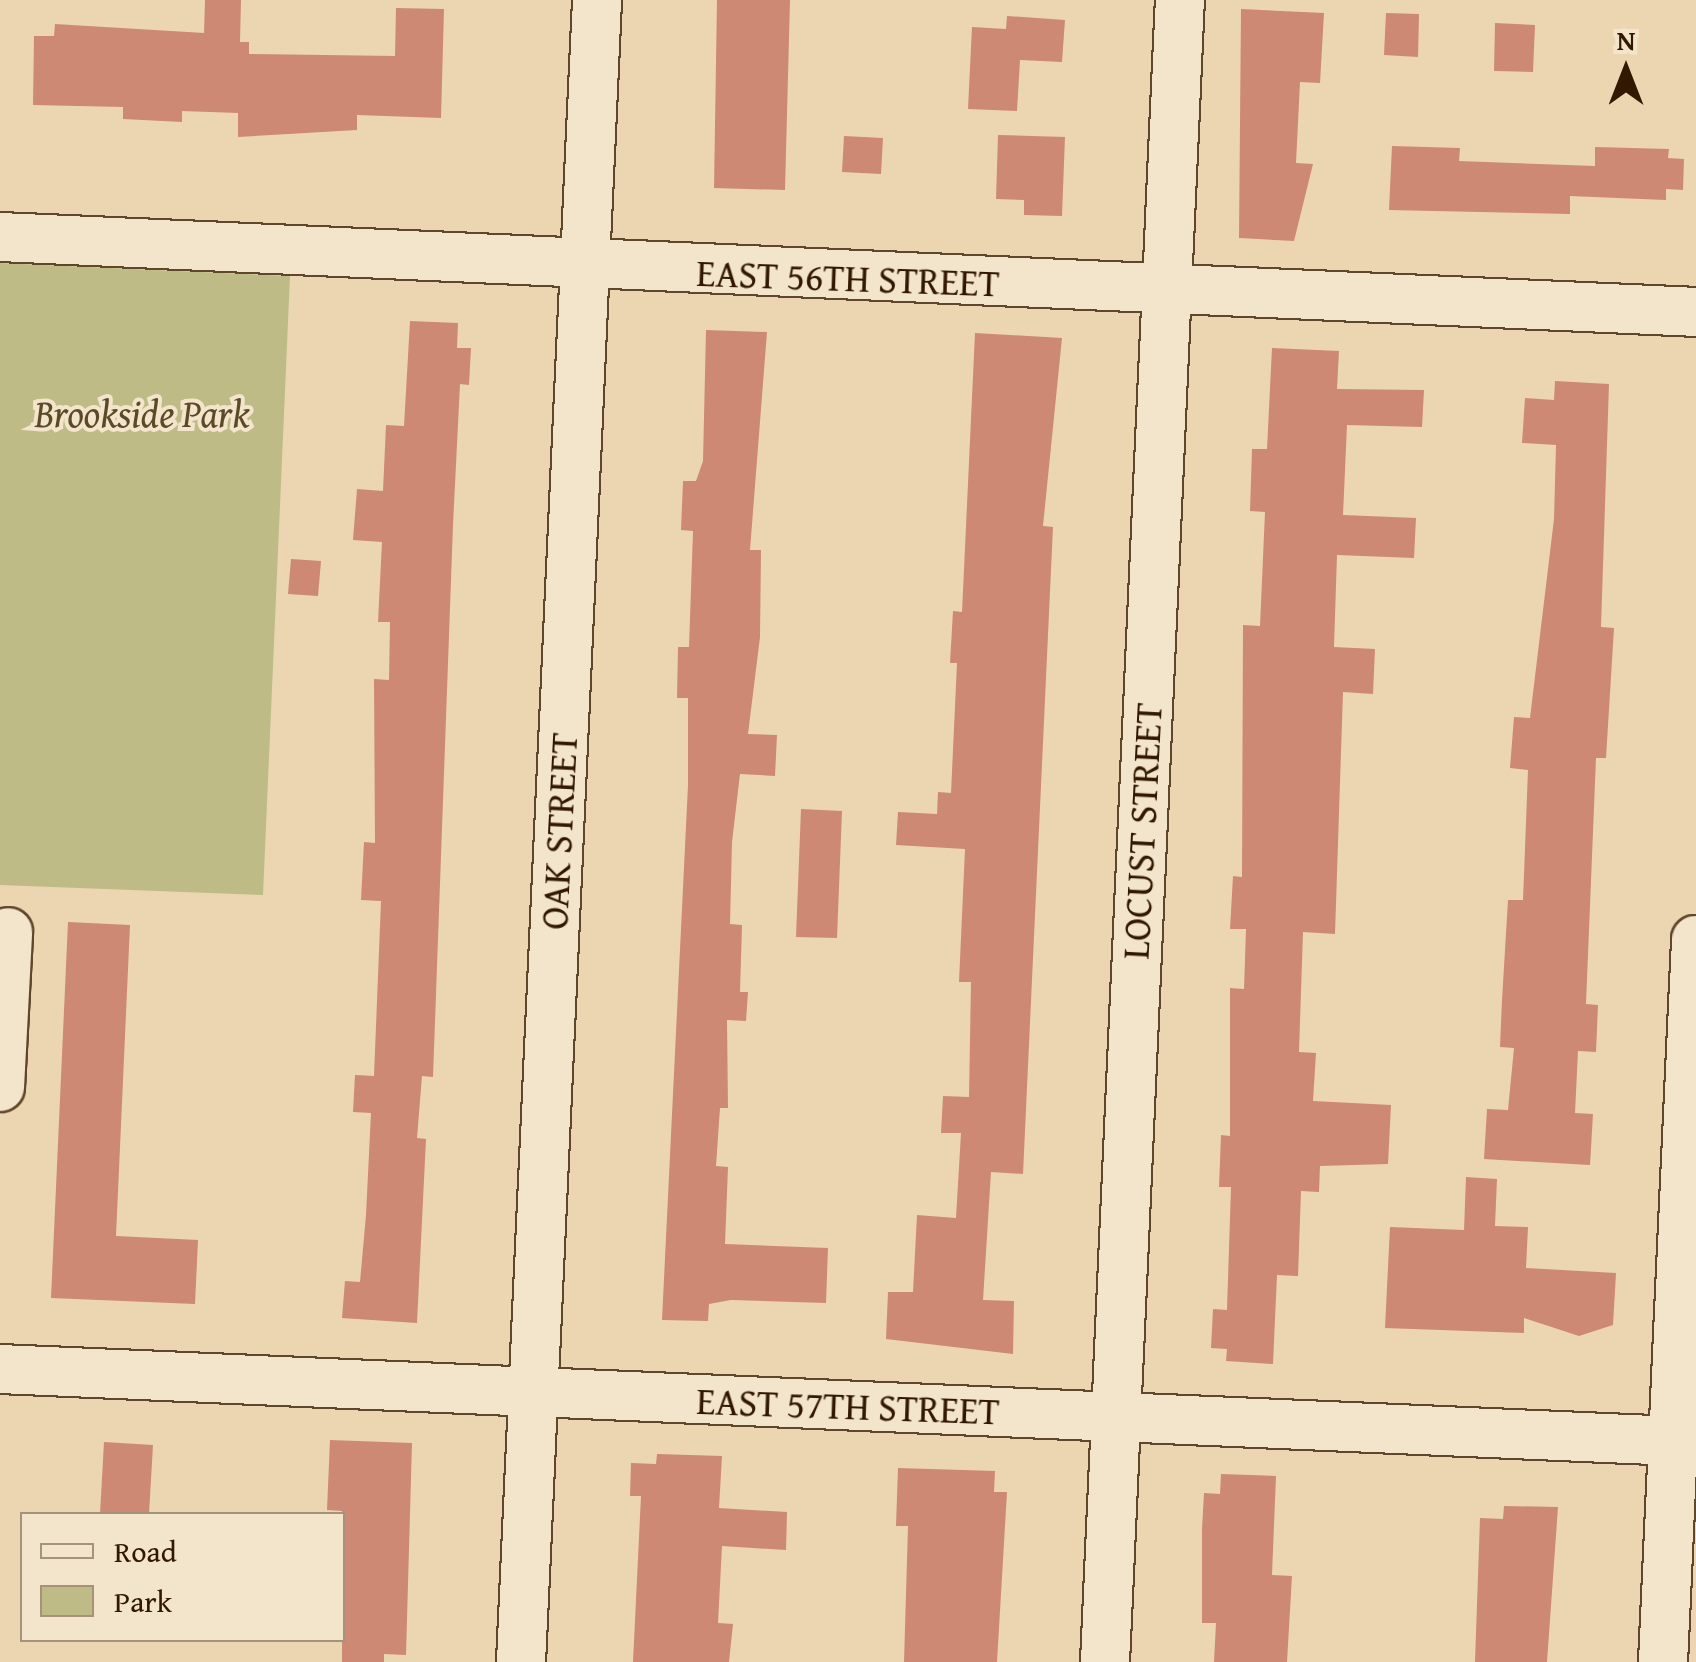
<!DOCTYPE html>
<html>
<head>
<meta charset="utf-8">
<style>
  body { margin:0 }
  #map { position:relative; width:1696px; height:1662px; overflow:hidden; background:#ecd5b1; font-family:"Gentium Book Plus",serif }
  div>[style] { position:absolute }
  .green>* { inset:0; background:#bebb87 }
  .building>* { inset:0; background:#cd8974 }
  .roads { filter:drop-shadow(2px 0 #60472c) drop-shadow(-2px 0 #60472c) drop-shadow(0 2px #60472c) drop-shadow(0 -2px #60472c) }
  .minor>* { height:48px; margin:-24px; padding:0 24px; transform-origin:24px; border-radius:24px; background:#f3e4cc }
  span { translate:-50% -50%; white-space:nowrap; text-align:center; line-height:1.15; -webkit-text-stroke:8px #f3e4cc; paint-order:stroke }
  .street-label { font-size:38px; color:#321800 }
  .park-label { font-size:38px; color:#5c4928; font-style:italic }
  .legend { position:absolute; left:20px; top:1512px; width:325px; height:130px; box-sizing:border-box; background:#f3e4cc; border:2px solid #a6927a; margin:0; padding:12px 18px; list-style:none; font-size:30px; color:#321800 }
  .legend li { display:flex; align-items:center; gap:20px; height:50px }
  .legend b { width:50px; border:2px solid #a6927a }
  .north { position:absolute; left:1576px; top:20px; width:100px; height:100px; -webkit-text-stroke:8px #f3e4cc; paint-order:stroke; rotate:0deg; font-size:28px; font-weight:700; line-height:40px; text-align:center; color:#321800 }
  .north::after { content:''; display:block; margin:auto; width:35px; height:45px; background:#321800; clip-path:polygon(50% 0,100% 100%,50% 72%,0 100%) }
</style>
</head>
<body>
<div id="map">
  <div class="green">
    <div style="clip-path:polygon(0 263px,290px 276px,263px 895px,0 885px)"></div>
  </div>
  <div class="building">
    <div style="clip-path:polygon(205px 0,241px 0,240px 42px,249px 42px,249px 54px,395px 56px,396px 8px,444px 9px,441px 118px,357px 115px,357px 130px,238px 137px,238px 113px,182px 111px,182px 122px,123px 119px,123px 107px,33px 105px,34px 36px,54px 36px,55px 24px,204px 33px)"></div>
    <div style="clip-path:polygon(717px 0,790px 0,785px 190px,714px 188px)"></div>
    <div style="clip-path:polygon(1241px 9px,1324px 13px,1320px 83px,1300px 82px,1296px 163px,1313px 164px,1294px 241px,1239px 238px)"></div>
    <div style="clip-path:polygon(1386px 13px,1419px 14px,1418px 57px,1384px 55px)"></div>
    <div style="clip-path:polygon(1007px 16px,1065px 20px,1062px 62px,1020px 60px,1017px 111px,968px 109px,972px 27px,1006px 29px)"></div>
    <div style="clip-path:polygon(1495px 23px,1535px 25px,1533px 72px,1494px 71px)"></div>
    <div style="clip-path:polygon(998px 135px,1065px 137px,1062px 216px,1024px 215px,1024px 200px,996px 199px)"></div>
    <div style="clip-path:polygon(844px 136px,883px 138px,881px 174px,842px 172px)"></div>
    <div style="clip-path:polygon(1392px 146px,1460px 148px,1459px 161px,1595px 166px,1595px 147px,1669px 149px,1668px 158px,1684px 159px,1683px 190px,1666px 189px,1666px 200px,1570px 196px,1570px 214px,1389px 210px)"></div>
    <div style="clip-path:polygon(410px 321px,458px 323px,457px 348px,471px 348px,469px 385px,460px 384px,453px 525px,433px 1077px,422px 1076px,417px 1138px,426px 1139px,417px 1323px,342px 1318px,345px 1281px,360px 1282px,366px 1215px,371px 1113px,353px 1112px,355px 1075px,374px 1076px,381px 901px,361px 900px,364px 842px,375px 843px,374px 679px,389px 680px,390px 622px,378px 622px,382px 542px,353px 540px,357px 489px,383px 491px,386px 425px,404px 426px)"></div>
    <div style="clip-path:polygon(706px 330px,767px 332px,750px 550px,761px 550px,760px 637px,748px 734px,777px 735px,775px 776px,740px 774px,732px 842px,730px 924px,742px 925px,740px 992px,748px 992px,746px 1021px,727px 1020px,728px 1108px,720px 1108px,716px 1166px,728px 1167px,725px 1244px,828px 1248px,826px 1303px,731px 1300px,709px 1304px,708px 1321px,662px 1320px,688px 785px,688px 698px,677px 698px,678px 647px,689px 647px,693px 531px,681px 530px,683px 481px,696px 481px,703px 461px)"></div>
    <div style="clip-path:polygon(975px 333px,1062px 338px,1043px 526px,1053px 527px,1023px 1174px,991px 1172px,983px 1300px,1014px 1301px,1013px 1354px,886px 1339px,888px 1292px,913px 1292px,917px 1215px,956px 1218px,961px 1133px,941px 1133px,943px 1096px,969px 1097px,971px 982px,959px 982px,965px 849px,896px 845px,898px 812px,937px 814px,938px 792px,951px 793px,957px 663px,950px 663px,953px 611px,962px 612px)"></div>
    <div style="clip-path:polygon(1272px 348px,1339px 351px,1337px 389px,1424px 390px,1422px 427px,1347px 425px,1343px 515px,1416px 518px,1414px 558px,1337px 555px,1334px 647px,1375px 649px,1373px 694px,1343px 692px,1335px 934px,1303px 932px,1299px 1052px,1316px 1053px,1313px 1101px,1391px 1105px,1388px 1164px,1320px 1166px,1319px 1192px,1301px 1191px,1298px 1276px,1277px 1275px,1273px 1364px,1226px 1361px,1227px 1349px,1211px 1348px,1213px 1309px,1227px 1310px,1231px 1187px,1219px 1187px,1221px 1135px,1230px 1136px,1230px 988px,1244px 989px,1246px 929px,1230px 929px,1233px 876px,1242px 877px,1243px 625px,1260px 626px,1265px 512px,1250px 511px,1252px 449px,1267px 449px)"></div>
    <div style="clip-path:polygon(1555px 381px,1609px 384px,1601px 627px,1614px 628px,1606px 758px,1596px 758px,1586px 1004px,1598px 1005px,1596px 1052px,1578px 1051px,1575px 1113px,1593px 1114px,1590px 1165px,1484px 1159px,1487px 1109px,1508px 1110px,1514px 1048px,1500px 1047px,1502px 1000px,1508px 900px,1523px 900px,1528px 770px,1510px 768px,1514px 717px,1530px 718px,1554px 519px,1556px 445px,1522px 443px,1525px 398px,1554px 400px)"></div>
    <div style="clip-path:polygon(291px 559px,321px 561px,318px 596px,288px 594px)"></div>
    <div style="clip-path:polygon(801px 809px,842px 811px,837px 938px,796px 937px)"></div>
    <div style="clip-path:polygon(68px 922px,130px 925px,116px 1236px,198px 1240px,195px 1304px,51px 1298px)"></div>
    <div style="clip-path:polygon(1466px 1177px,1497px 1179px,1495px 1226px,1528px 1227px,1526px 1268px,1616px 1273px,1613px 1325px,1579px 1336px,1524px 1318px,1524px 1333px,1385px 1328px,1390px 1227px,1464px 1230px)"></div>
    <div style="clip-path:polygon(330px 1440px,412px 1443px,406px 1655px,384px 1654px,384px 1662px,342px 1662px,342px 1511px,327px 1510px)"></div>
    <div style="clip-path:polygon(104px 1442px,153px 1445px,149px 1514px,100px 1514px)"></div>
    <div style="clip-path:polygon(657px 1454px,722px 1456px,719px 1508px,787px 1512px,786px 1550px,722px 1546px,718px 1623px,733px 1624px,729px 1662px,633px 1662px,641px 1496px,630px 1496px,631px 1463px,656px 1464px)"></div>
    <div style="clip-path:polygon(898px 1468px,995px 1471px,994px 1492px,1007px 1492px,997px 1662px,904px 1662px,908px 1526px,896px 1526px)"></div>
    <div style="clip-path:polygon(1221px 1474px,1276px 1476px,1272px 1575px,1292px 1576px,1287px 1662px,1214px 1662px,1216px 1623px,1202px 1623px,1202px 1529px,1204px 1493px,1220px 1494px)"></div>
    <div style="clip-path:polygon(1504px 1506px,1558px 1507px,1547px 1662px,1475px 1662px,1480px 1518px,1503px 1519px)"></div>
  </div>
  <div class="roads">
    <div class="minor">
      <div style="left:0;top:237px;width:1698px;rotate:2.53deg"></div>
      <div style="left:0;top:1087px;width:155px;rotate:-87deg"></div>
      <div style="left:0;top:1369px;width:1698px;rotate:2.46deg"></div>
      <div style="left:521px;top:1662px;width:1664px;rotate:-87.38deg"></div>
      <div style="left:1105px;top:1662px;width:1664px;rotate:-87.42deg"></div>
      <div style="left:1663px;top:1662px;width:723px;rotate:-87.38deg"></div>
    </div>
  </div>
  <div class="street-label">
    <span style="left:848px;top:278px;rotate:2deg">EAST 56TH STREET</span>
    <span style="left:559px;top:831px;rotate:-87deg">OAK STREET</span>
    <span style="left:1142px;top:831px;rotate:-87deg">LOCUST STREET</span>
    <span style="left:848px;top:1406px;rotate:2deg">EAST 57TH STREET</span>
  </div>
  <div class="park-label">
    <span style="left:142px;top:414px">Brookside Park</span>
  </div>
  <ul class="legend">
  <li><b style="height:12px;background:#f3e4cc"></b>Road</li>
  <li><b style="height:28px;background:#bebb87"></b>Park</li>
  </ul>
  <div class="north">N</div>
</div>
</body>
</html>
